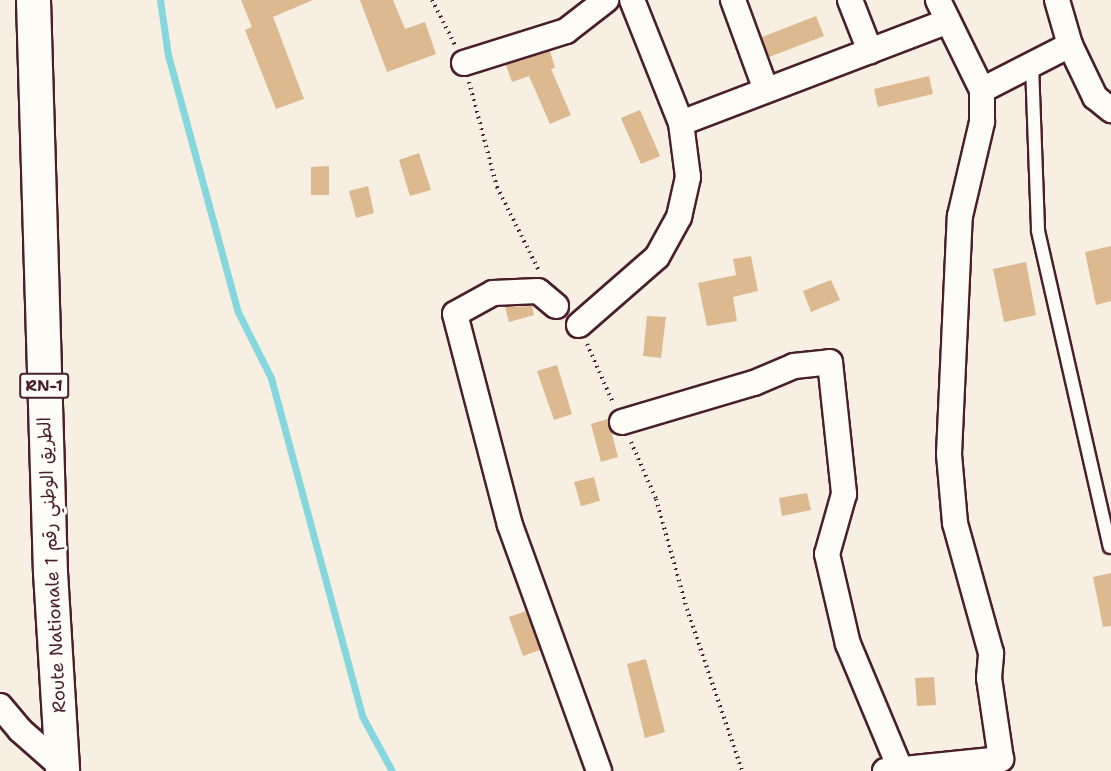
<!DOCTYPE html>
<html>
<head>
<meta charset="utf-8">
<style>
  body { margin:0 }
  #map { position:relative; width:1111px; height:771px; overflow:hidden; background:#f7efe2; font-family:"Shantell Sans","Playpen Sans Arabic",sans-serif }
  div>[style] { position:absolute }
  .stream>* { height:7px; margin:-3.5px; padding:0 3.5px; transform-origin:3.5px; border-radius:3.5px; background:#85d6dd }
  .building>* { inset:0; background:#ddb98f }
  .path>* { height:4px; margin-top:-2px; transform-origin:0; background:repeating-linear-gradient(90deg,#4a1f2b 0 1.5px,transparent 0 6px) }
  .roads { filter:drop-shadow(2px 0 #4a1f2b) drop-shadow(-2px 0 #4a1f2b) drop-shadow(0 2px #4a1f2b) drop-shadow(0 -2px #4a1f2b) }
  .service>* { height:12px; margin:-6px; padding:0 6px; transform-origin:6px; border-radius:6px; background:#fdfcf7 }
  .minor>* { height:24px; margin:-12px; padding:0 12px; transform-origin:12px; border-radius:12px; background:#fdfcf7 }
  .trunk>* { height:33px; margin:-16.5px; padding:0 16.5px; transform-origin:16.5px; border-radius:16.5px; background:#fdfcf7 }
  span { translate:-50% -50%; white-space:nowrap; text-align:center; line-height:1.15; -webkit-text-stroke:6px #fdfcf7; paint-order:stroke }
  .shield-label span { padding:2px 4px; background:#fdfcf7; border:2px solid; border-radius:4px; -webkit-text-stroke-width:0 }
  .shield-label { font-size:16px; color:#4a1f2b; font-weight:700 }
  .street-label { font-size:18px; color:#4a1f2b }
</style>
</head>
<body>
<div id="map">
  <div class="stream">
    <div style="left:160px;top:0;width:56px;rotate:81.7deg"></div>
    <div style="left:168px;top:55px;width:266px;rotate:74.8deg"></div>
    <div style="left:238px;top:312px;width:74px;rotate:63.4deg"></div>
    <div style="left:271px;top:378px;width:350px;rotate:74.9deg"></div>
    <div style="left:362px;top:716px;width:63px;rotate:61.4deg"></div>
  </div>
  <div class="building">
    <div style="clip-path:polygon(241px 0,313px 0,273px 17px,304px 99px,276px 109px,245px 30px,252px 27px)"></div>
    <div style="clip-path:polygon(360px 0,393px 0,405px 29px,425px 22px,436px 54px,387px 72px)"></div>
    <div style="clip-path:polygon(816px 16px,824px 36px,769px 57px,762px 37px)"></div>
    <div style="clip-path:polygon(550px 51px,555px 68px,551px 69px,571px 115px,550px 124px,529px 76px,512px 82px,506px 65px)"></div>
    <div style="clip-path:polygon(929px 76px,933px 94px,878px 107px,874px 89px)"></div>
    <div style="clip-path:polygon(640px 110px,660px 156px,641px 164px,621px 118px)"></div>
    <div style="clip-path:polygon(419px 153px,431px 190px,410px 196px,399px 160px)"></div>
    <div style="clip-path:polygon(329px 166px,329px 195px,311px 195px,311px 167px)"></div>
    <div style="clip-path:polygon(368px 186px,374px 213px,356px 218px,349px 191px)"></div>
    <div style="clip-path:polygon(1111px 246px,1111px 301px,1096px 305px,1085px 252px)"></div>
    <div style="clip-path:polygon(751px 256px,758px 291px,733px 297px,737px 321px,707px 326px,698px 283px,736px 275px,733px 259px)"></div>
    <div style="clip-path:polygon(1026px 262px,1036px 315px,1004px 322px,993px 269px)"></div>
    <div style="clip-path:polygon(831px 280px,840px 300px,811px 312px,803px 291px)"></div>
    <div style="clip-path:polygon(532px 306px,534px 315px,509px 322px,505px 307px)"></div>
    <div style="clip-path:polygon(647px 316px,666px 317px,661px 358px,643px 356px)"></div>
    <div style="clip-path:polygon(557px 365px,572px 414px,554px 420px,537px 371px)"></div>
    <div style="clip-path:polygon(608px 419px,618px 457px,601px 462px,591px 424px)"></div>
    <div style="clip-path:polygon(594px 477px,600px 501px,581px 506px,574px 482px)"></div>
    <div style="clip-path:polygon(807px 493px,811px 510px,782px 516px,779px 498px)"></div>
    <div style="clip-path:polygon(1111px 573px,1111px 626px,1103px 627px,1093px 577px)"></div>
    <div style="clip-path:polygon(526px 611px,540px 650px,523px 656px,509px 617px)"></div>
    <div style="clip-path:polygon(646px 659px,665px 732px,645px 738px,627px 664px)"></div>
    <div style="clip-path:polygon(934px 677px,936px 705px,917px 706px,915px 678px)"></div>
  </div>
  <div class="path">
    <div style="left:432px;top:0;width:51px;rotate:62.9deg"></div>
    <div style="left:469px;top:82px;width:109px;rotate:75.1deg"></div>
    <div style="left:497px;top:187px;width:92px;rotate:63.4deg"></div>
    <div style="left:587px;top:344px;width:64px;rotate:66.2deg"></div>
    <div style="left:631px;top:442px;width:62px;rotate:66.3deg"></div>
    <div style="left:656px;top:499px;width:114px;rotate:74.3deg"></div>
    <div style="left:687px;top:609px;width:171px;rotate:71.2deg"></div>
  </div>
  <div class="roads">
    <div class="service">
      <div style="left:1032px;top:65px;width:166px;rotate:87.9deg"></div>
      <div style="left:1038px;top:231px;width:324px;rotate:77.2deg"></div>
    </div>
    <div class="minor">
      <div style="left:733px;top:0;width:96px;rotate:69.9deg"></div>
      <div style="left:850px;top:0;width:55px;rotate:68.6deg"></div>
      <div style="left:1057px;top:0;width:47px;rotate:73.9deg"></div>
      <div style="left:1070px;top:45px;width:58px;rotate:64.3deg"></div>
      <div style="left:1095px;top:97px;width:21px;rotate:39deg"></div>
      <div style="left:464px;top:63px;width:107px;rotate:-17.4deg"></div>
      <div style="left:566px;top:31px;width:51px;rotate:-37.8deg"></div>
      <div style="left:982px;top:90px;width:99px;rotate:-27.1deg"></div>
      <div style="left:681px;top:123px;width:284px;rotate:-20.9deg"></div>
      <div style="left:556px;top:306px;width:23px;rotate:-140deg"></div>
      <div style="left:538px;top:291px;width:45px;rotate:177.5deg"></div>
      <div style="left:493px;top:293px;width:43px;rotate:151.1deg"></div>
      <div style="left:455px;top:314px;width:218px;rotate:75.4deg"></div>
      <div style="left:510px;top:525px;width:262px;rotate:70.1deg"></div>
      <div style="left:579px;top:325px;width:103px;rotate:-41.1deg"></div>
      <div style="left:657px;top:257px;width:46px;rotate:-61.2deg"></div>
      <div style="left:679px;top:217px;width:41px;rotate:-77.3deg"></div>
      <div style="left:688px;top:177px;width:54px;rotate:-97.4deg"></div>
      <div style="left:681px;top:123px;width:132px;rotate:-111.7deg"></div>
      <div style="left:622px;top:422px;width:138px;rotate:-16.5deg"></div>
      <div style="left:754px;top:383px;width:43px;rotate:-23deg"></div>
      <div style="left:794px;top:366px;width:36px;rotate:-6deg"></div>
      <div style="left:830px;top:362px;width:133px;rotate:83.9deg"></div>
      <div style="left:844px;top:494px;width:62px;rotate:105.8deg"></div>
      <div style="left:827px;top:554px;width:92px;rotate:76.9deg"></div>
      <div style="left:848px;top:644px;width:138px;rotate:67.3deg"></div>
      <div style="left:0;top:706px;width:31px;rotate:50deg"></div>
      <div style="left:20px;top:730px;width:56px;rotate:41.4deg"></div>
      <div style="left:885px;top:771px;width:117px;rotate:-5.9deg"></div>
      <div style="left:1001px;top:759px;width:82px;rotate:-98.4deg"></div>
      <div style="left:989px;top:678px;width:25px;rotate:-85deg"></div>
      <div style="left:991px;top:653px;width:135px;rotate:-105.5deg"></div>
      <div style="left:955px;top:523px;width:69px;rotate:-95deg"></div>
      <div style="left:949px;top:454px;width:238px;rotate:-87.4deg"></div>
      <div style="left:960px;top:216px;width:97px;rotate:-76.8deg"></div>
      <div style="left:982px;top:122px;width:32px;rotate:-90deg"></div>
      <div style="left:982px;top:90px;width:100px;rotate:-116.1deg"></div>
    </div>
    <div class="trunk">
      <div style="left:33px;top:0;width:572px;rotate:88.3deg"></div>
      <div style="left:50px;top:572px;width:199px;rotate:86.5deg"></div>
    </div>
  </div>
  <div class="shield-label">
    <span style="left:44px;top:386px">RN-1</span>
  </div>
  <div class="street-label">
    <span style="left:52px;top:565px;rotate:-93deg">Route Nationale الطريق الوطني رقم 1</span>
  </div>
</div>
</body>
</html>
